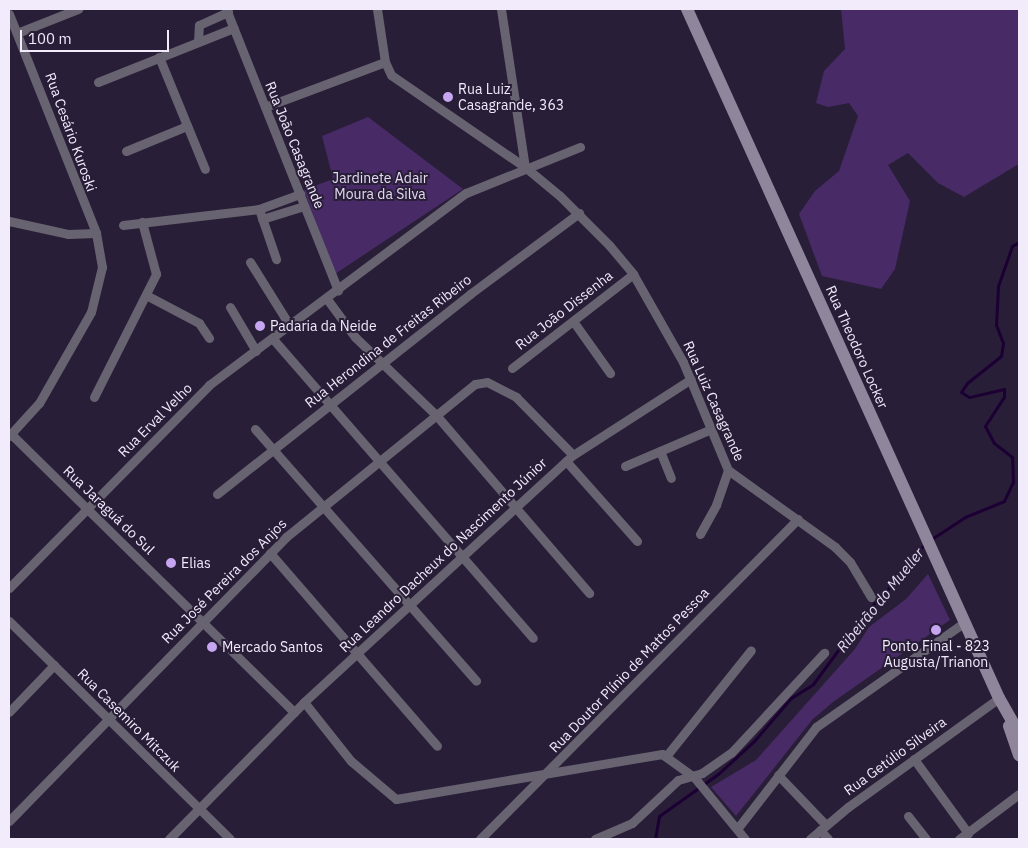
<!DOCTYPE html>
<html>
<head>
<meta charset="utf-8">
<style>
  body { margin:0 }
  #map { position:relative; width:1028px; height:848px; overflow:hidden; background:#291e37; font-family:"IBM Plex Sans",sans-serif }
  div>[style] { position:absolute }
  .green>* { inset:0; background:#472a66 }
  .stream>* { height:3px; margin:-1.5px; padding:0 1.5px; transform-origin:1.5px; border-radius:1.5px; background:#1c0034 }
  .minor>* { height:9px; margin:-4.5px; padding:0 4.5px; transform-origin:4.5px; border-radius:4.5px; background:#686370 }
  .secondary>* { height:12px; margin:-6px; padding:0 6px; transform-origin:6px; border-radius:6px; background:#8f869c }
  .dots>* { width:14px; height:14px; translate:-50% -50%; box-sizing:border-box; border:2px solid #291e37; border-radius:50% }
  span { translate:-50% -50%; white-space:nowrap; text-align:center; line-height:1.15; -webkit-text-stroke:4px #291e37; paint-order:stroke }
  .poi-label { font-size:14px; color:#f2ebfc }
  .left { translate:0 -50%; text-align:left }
  .street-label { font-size:14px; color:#f2ebfc }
  .park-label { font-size:14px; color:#e4dbf1 }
  .water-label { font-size:15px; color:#e4dbf1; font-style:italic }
  .frame { position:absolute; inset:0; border:10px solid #f2ebfc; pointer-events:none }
  .scale { position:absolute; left:20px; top:30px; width:149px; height:22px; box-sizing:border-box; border:2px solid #f2ebfc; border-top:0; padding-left:6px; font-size:15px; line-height:18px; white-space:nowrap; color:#f2ebfc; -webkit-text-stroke:4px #291e37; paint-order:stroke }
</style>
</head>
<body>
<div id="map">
  <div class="green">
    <div style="clip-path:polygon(841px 9px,1019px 9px,1019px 164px,964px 197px,938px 183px,908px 153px,888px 165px,910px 201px,895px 269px,881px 289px,822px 276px,799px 214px,815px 191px,839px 171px,858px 116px,849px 103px,828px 107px,816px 103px,824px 71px,845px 49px)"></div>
    <div style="clip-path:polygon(368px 117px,463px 189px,335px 274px,304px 190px,333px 179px,322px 136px)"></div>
    <div style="clip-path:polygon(928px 574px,950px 620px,833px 702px,812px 720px,736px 816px,711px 787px,756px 760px,855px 649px,869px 627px,906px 599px)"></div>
  </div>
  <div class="stream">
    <div style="left:930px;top:540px;width:42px;rotate:-33.3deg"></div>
    <div style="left:965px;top:517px;width:42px;rotate:-22.3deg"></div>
    <div style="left:1004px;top:501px;width:21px;rotate:-65deg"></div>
    <div style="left:1013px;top:482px;width:25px;rotate:-92deg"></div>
    <div style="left:1012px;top:457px;width:23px;rotate:-142deg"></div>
    <div style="left:994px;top:443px;width:19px;rotate:-118deg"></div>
    <div style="left:985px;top:426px;width:35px;rotate:-57deg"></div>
    <div style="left:1004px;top:397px;width:8px;rotate:-90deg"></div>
    <div style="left:1004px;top:389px;width:36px;rotate:167deg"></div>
    <div style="left:969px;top:397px;width:9px;rotate:-148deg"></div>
    <div style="left:961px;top:392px;width:11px;rotate:-56deg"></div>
    <div style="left:967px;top:383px;width:43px;rotate:-38.5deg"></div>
    <div style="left:1001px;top:356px;width:13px;rotate:-81deg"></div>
    <div style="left:1003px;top:343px;width:19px;rotate:-111deg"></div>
    <div style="left:996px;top:325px;width:39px;rotate:-87deg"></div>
    <div style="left:998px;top:286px;width:42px;rotate:-70.7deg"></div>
    <div style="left:1012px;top:246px;width:8px;rotate:-30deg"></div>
    <div style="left:655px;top:839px;width:23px;rotate:-80deg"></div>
    <div style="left:659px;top:816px;width:72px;rotate:-35.4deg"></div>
    <div style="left:718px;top:774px;width:49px;rotate:-42.5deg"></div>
    <div style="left:754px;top:741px;width:57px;rotate:-49.3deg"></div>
    <div style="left:791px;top:698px;width:26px;rotate:-32deg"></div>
    <div style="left:813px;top:684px;width:91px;rotate:-53.5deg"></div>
    <div style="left:867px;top:611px;width:48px;rotate:-46.7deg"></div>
    <div style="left:900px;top:576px;width:26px;rotate:-59deg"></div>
    <div style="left:913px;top:554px;width:16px;rotate:-38deg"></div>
  </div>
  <div class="minor">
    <div style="left:226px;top:9px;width:303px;rotate:68.3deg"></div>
    <div style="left:377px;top:9px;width:54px;rotate:81.4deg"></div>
    <div style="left:385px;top:62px;width:14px;rotate:65deg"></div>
    <div style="left:391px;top:75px;width:163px;rotate:34.5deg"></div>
    <div style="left:525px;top:167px;width:45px;rotate:39.6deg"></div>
    <div style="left:560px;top:196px;width:69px;rotate:45deg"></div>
    <div style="left:609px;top:245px;width:38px;rotate:50deg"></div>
    <div style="left:633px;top:274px;width:101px;rotate:60.4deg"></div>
    <div style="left:683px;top:362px;width:117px;rotate:67.4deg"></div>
    <div style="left:728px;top:470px;width:132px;rotate:35.7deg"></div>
    <div style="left:835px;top:547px;width:21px;rotate:45deg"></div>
    <div style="left:850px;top:562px;width:41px;rotate:59deg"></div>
    <div style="left:501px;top:9px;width:160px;rotate:81.4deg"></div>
    <div style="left:9px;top:14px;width:236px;rotate:68.3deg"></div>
    <div style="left:96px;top:233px;width:35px;rotate:80deg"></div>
    <div style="left:102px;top:267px;width:46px;rotate:103.7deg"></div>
    <div style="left:91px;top:312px;width:105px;rotate:119.7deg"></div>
    <div style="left:39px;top:403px;width:45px;rotate:132.3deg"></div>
    <div style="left:17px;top:33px;width:66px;rotate:-21.5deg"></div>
    <div style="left:198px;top:42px;width:17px;rotate:-87deg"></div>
    <div style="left:199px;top:25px;width:32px;rotate:-24deg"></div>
    <div style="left:159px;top:57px;width:121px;rotate:67.7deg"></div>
    <div style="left:98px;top:82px;width:146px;rotate:-21.7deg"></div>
    <div style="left:265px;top:107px;width:128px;rotate:-20.6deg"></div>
    <div style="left:126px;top:151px;width:66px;rotate:-22.3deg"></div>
    <div style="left:259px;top:209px;width:53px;rotate:71.2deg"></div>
    <div style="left:262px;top:219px;width:44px;rotate:-17.2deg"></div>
    <div style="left:9px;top:221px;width:60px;rotate:12.4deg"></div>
    <div style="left:68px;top:234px;width:28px;rotate:-2deg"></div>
    <div style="left:123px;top:225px;width:137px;rotate:-6.7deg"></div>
    <div style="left:259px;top:209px;width:44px;rotate:-20.1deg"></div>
    <div style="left:250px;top:262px;width:75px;rotate:58deg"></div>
    <div style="left:146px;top:295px;width:60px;rotate:27.8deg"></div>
    <div style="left:199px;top:323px;width:18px;rotate:56deg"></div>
    <div style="left:327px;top:299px;width:47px;rotate:53.6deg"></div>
    <div style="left:355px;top:337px;width:112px;rotate:43.9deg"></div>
    <div style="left:436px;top:415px;width:235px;rotate:49.3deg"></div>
    <div style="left:230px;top:307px;width:51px;rotate:59.4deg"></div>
    <div style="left:573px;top:321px;width:64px;rotate:54.6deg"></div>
    <div style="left:273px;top:339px;width:396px;rotate:49deg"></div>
    <div style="left:512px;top:368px;width:153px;rotate:-37.8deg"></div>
    <div style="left:94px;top:397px;width:138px;rotate:-63.2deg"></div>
    <div style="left:156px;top:274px;width:54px;rotate:-105.1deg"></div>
    <div style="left:255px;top:429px;width:335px;rotate:48.7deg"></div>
    <div style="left:11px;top:434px;width:397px;rotate:44.5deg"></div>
    <div style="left:660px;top:451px;width:29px;rotate:68deg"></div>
    <div style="left:566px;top:461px;width:107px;rotate:48.4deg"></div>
    <div style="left:625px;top:466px;width:91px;rotate:-23.2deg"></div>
    <div style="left:217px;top:494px;width:323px;rotate:-38.3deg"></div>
    <div style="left:470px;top:294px;width:136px;rotate:-36.6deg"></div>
    <div style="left:700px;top:534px;width:33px;rotate:-61deg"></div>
    <div style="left:716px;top:505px;width:37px;rotate:-71deg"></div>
    <div style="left:270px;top:553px;width:255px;rotate:49.1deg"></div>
    <div style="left:9px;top:588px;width:285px;rotate:-45.4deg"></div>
    <div style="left:209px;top:385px;width:321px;rotate:-36.8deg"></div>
    <div style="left:466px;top:193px;width:123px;rotate:-22deg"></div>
    <div style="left:9px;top:621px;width:310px;rotate:44.6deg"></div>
    <div style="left:304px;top:702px;width:75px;rotate:51.5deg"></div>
    <div style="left:351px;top:761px;width:59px;rotate:40.2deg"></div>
    <div style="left:396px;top:799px;width:270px;rotate:-9.6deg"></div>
    <div style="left:662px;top:754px;width:39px;rotate:36deg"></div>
    <div style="left:694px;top:777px;width:80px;rotate:50.6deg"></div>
    <div style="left:9px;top:712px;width:65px;rotate:-46.2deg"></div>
    <div style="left:667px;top:755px;width:134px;rotate:-51.3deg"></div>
    <div style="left:914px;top:759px;width:92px;rotate:53.9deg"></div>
    <div style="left:778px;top:775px;width:69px;rotate:46.2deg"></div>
    <div style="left:908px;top:816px;width:29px;rotate:52deg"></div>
    <div style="left:9px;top:821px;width:397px;rotate:-45.7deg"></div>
    <div style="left:286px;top:537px;width:243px;rotate:-39deg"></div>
    <div style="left:475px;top:384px;width:12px;rotate:-9deg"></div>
    <div style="left:487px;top:382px;width:33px;rotate:27deg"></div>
    <div style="left:516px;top:397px;width:81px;rotate:45.5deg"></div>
    <div style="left:737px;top:829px;width:129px;rotate:-52.2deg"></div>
    <div style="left:816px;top:727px;width:182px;rotate:-35.2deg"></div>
    <div style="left:820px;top:830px;width:12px;rotate:48deg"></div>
    <div style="left:169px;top:839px;width:192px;rotate:-45.4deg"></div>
    <div style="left:304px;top:702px;width:365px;rotate:-42.6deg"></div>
    <div style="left:573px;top:455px;width:140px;rotate:-32.8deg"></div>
    <div style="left:480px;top:839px;width:451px;rotate:-45.2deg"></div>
    <div style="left:595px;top:839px;width:40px;rotate:-23.4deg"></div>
    <div style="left:632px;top:823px;width:63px;rotate:-43.1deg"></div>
    <div style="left:678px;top:780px;width:25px;rotate:-16deg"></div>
    <div style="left:702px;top:773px;width:35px;rotate:-35deg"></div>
    <div style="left:731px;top:753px;width:137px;rotate:-47.1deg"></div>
    <div style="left:810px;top:839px;width:50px;rotate:-40.1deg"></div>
    <div style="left:848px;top:807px;width:186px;rotate:-35.8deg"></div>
    <div style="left:959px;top:839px;width:75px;rotate:-36.9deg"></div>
  </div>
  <div class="secondary">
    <div style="left:687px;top:9px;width:756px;rotate:65.64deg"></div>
    <div style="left:999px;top:698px;width:40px;rotate:60.3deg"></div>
    <div style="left:1009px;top:726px;width:31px;rotate:71deg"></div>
  </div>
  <div class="dots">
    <div style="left:448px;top:97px;background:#c6a6f0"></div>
    <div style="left:260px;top:326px;background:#c6a6f0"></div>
    <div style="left:171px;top:563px;background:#c6a6f0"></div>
    <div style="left:936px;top:630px;background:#c6a6f0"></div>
    <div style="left:212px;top:647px;background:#c6a6f0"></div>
  </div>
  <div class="poi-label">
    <span class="left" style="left:458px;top:97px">Rua Luiz<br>Casagrande, 363</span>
    <span class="left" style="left:270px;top:326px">Padaria da Neide</span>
    <span class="left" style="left:181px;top:563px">Elias</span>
    <span style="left:936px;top:654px">Ponto Final - 823<br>Augusta/Trianon</span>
    <span class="left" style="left:222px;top:647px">Mercado Santos</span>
  </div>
  <div class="street-label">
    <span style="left:71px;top:132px;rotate:70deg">Rua Cesário Kuroski</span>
    <span style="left:295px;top:145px;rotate:68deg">Rua João Casagrande</span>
    <span style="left:564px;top:310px;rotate:-38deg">Rua João Dissenha</span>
    <span style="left:388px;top:341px;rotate:-38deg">Rua Herondina de Freitas Ribeiro</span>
    <span style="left:857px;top:347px;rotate:66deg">Rua Theodoro Locker</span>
    <span style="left:714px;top:401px;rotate:66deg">Rua Luiz Casagrande</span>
    <span style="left:155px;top:420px;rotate:-45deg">Rua Erval Velho</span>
    <span style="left:109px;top:510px;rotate:44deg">Rua Jaraguá do Sul</span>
    <span style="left:443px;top:555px;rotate:-43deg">Rua Leandro Dacheux do Nascimento Júnior</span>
    <span style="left:224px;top:581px;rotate:-45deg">Rua José Pereira dos Anjos</span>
    <span style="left:629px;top:670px;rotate:-46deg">Rua Doutor Plínio de Mattos Pessoa</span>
    <span style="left:129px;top:720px;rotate:45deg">Rua Casemiro Mitczuk</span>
    <span style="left:895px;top:756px;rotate:-36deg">Rua Getúlio Silveira</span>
  </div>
  <div class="park-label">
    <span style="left:380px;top:186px">Jardinete Adair<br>Moura da Silva</span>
  </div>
  <div class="water-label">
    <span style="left:880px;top:600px;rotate:-51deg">Ribeirão do Mueller</span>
  </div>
  <div class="frame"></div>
  <div class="scale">100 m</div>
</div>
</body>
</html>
